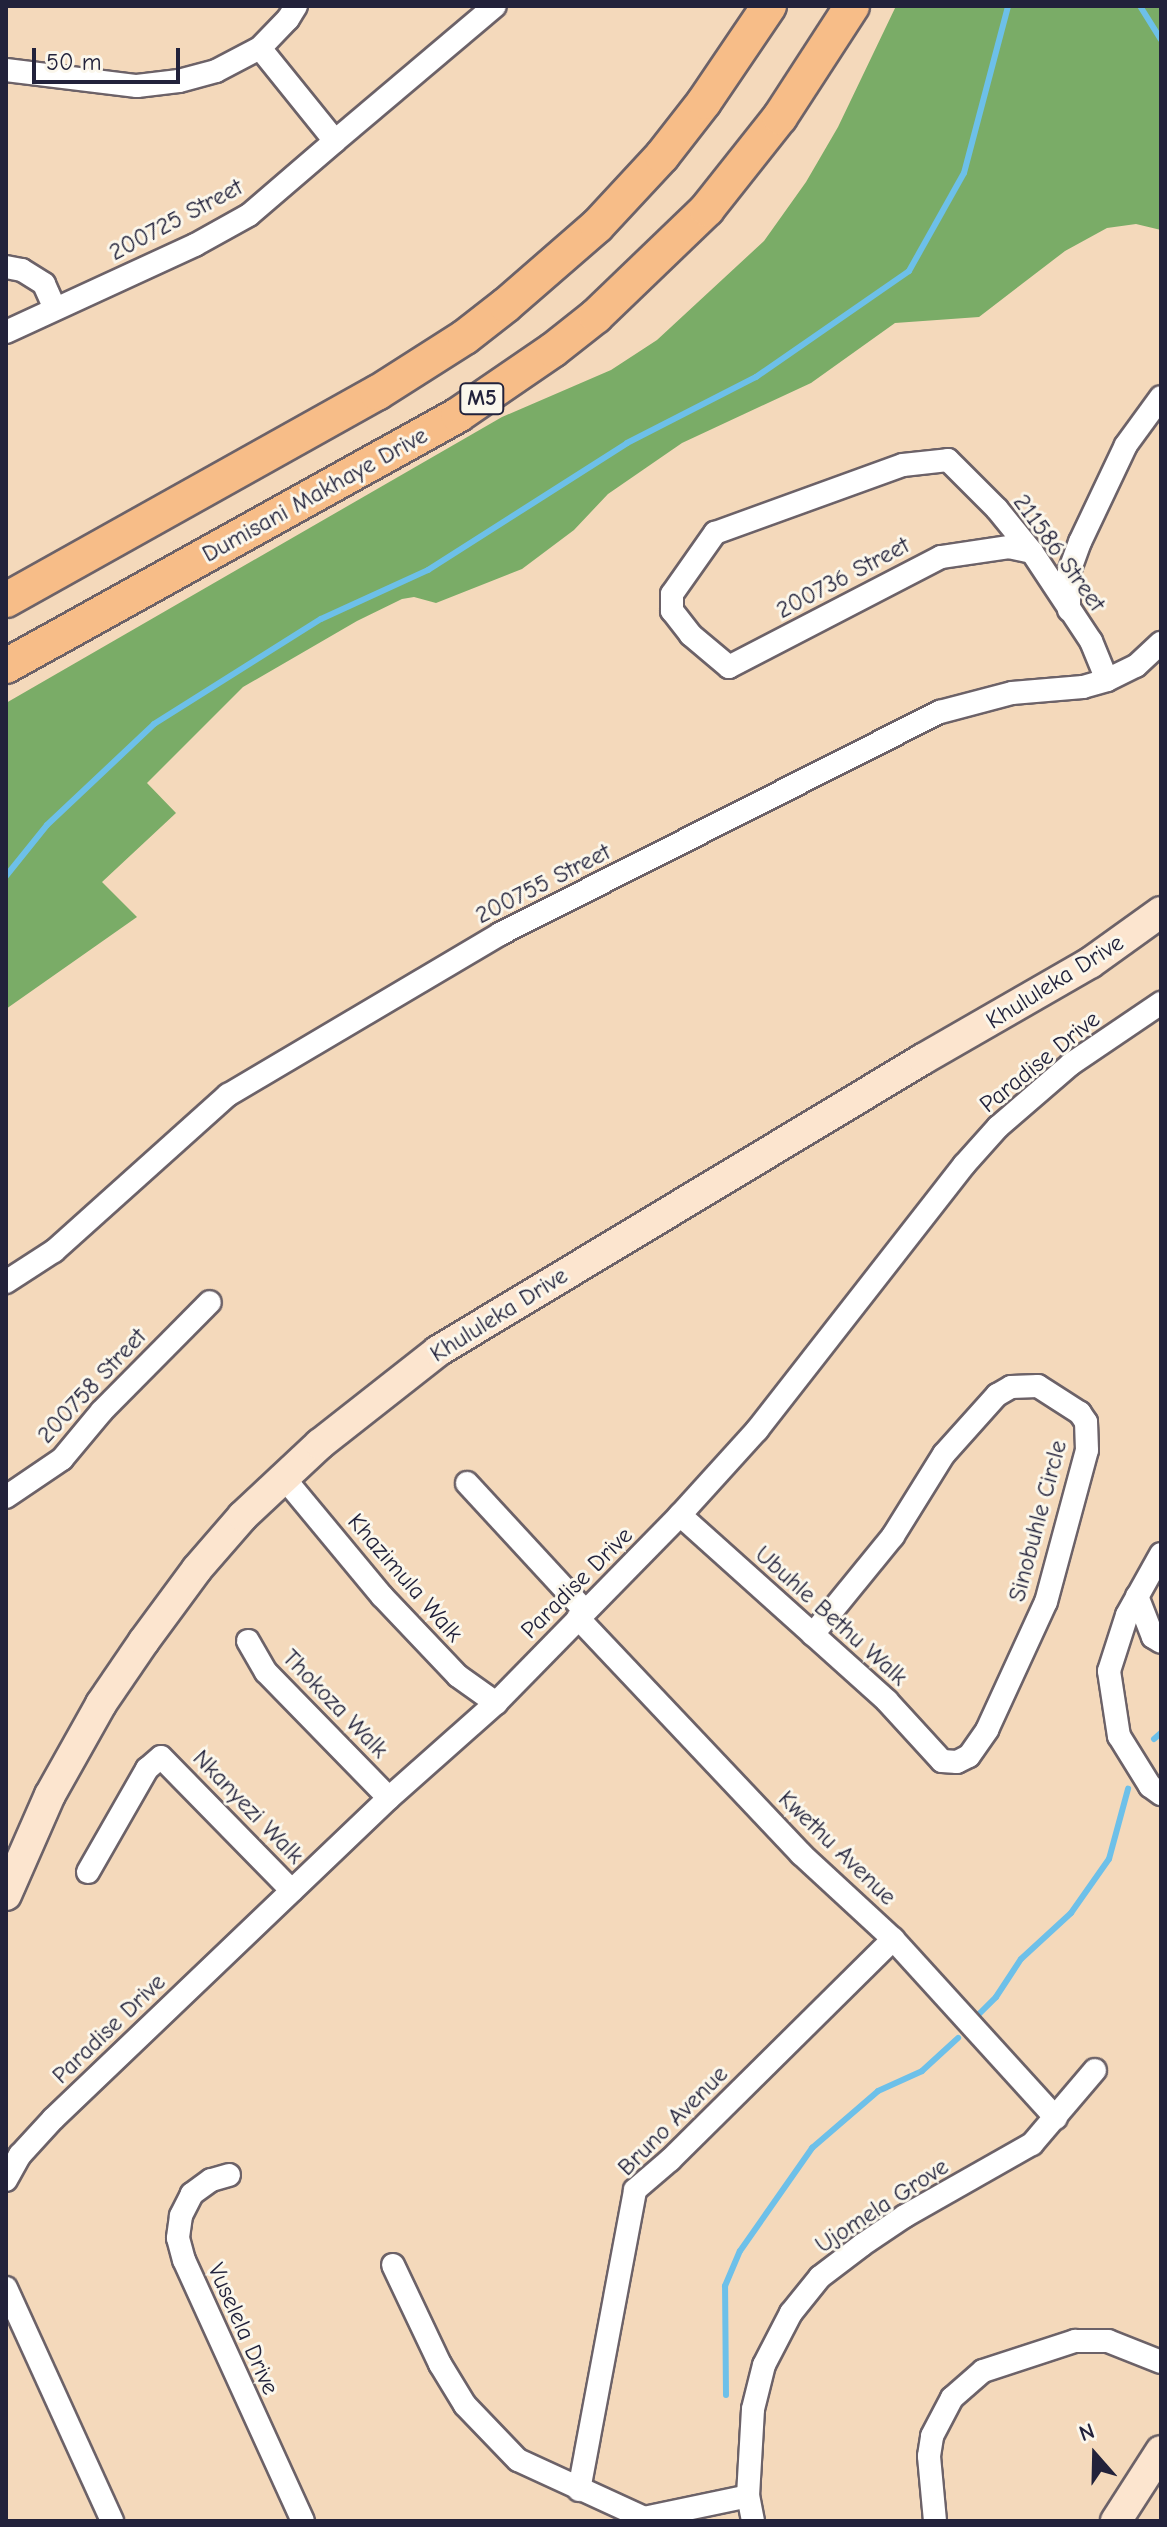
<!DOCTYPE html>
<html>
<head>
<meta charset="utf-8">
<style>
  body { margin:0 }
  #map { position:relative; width:1167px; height:2527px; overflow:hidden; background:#f4d9bb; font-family:"Comic Neue",sans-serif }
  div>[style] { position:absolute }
  .forest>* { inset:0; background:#7aac67 }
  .stream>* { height:6px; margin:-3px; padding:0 3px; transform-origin:3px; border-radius:3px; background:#6dc0e9 }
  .roads { filter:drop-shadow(2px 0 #6c6268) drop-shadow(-2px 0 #6c6268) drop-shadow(0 2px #6c6268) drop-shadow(0 -2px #6c6268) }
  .street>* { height:22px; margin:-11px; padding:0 11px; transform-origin:11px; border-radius:11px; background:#fff }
  .secondary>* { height:30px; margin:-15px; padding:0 15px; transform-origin:15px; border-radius:15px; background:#fce5cf }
  .primary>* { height:34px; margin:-17px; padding:0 17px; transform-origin:17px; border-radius:17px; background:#f7bd88 }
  span { translate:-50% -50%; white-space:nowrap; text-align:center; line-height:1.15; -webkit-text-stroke:6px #fbf7ec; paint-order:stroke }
  .shield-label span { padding:2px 6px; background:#fbf7ec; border:2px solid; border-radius:6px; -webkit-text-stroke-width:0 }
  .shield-label { font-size:22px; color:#22223b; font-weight:700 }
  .street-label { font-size:24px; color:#22223b }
  .frame { position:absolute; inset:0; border:8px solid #22223b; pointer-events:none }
  .north { position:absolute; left:1055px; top:2415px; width:80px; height:80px; -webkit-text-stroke:6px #fbf7ec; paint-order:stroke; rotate:340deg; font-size:22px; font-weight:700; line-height:32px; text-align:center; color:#22223b }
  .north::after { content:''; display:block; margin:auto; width:28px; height:36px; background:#22223b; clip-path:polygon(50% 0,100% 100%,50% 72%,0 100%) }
  .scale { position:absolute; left:32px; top:48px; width:148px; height:36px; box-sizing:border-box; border:4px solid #22223b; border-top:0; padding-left:10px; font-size:24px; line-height:28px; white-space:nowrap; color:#22223b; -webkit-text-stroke:6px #fbf7ec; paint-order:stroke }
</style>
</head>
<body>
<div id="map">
  <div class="forest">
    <div style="clip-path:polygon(896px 6px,1161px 6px,1161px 230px,1136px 224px,1107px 228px,1065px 251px,979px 317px,895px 323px,811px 383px,682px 443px,608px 494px,574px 530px,522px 569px,436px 603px,414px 597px,402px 599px,357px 621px,243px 687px,147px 783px,176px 813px,102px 882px,137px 917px,6px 1009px,6px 703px,502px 417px,611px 370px,657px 340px,764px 241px,806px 182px,838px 127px)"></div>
  </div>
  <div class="stream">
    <div style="left:1140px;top:6px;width:39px;rotate:58deg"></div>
    <div style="left:6px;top:876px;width:65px;rotate:-51.2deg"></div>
    <div style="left:47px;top:825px;width:147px;rotate:-43.3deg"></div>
    <div style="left:154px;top:724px;width:197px;rotate:-32.2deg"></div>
    <div style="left:321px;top:619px;width:118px;rotate:-24.6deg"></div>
    <div style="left:428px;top:570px;width:236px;rotate:-32.5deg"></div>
    <div style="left:627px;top:443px;width:145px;rotate:-27.1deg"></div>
    <div style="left:756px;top:377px;width:186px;rotate:-34.7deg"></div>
    <div style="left:909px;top:271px;width:112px;rotate:-60.7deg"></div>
    <div style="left:964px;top:173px;width:173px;rotate:-75.2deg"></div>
    <div style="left:1154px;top:1739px;width:9px;rotate:-41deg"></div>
    <div style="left:979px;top:2014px;width:24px;rotate:-45deg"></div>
    <div style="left:996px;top:1997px;width:45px;rotate:-56.7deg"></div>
    <div style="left:1021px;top:1959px;width:68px;rotate:-42.6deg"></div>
    <div style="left:1071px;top:1913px;width:66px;rotate:-54.9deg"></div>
    <div style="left:1109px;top:1859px;width:73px;rotate:-74.8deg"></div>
    <div style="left:726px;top:2395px;width:109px;rotate:-90.5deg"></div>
    <div style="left:725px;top:2286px;width:38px;rotate:-67deg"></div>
    <div style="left:740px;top:2251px;width:126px;rotate:-55deg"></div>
    <div style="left:812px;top:2148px;width:87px;rotate:-40.8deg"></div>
    <div style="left:878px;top:2091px;width:48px;rotate:-24.4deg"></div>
    <div style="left:922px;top:2071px;width:49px;rotate:-42.5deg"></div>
  </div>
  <div class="roads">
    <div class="street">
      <div style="left:6px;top:70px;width:132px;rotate:7deg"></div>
      <div style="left:137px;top:86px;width:42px;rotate:-6.8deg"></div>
      <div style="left:179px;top:81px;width:38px;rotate:-15deg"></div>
      <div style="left:216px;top:71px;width:50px;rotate:-27.6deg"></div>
      <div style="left:260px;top:48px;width:40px;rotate:-46deg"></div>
      <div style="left:288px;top:19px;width:15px;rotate:-58deg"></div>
      <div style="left:335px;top:141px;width:209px;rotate:-40.2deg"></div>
      <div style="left:6px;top:267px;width:16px;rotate:11deg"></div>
      <div style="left:22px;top:270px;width:26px;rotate:32deg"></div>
      <div style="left:44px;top:284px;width:27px;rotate:66deg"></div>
      <div style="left:6px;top:332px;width:208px;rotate:-24.7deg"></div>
      <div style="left:195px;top:245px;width:62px;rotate:-29.1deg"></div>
      <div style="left:249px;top:215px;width:113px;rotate:-40.7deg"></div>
      <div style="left:335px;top:141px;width:119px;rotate:-128.9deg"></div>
      <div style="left:1032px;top:552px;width:24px;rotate:-168deg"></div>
      <div style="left:1009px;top:547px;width:69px;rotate:171.6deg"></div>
      <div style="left:941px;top:557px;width:239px;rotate:152.6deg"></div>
      <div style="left:729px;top:667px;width:50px;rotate:-139.9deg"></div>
      <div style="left:691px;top:635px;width:31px;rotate:-128deg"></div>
      <div style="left:672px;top:611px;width:17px;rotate:-90deg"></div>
      <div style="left:672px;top:594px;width:75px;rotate:-54.8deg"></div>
      <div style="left:715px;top:533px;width:200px;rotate:-19.9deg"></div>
      <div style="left:903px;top:465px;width:45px;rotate:-6.3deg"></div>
      <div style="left:948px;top:460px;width:69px;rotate:45deg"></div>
      <div style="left:997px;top:509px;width:55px;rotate:50.9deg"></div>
      <div style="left:1032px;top:552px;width:107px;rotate:56.5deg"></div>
      <div style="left:1091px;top:641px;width:42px;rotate:67.7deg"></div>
      <div style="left:1069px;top:610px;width:38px;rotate:-90deg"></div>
      <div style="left:1069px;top:572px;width:32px;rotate:-70deg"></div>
      <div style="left:1080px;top:542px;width:107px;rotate:-64.6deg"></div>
      <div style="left:1126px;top:445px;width:59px;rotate:-53.9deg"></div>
      <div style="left:6px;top:1282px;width:57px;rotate:-32.9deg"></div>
      <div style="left:54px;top:1251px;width:234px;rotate:-41.9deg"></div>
      <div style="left:228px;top:1095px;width:316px;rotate:-30.6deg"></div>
      <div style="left:500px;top:934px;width:493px;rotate:-26.8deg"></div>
      <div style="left:940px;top:712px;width:74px;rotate:-14.8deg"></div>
      <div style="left:1012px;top:693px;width:71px;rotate:-4.8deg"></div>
      <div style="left:1083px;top:687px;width:25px;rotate:-16deg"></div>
      <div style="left:1107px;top:680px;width:32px;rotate:-26deg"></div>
      <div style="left:1136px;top:666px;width:34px;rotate:-43deg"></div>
      <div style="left:284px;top:1478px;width:153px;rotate:50.3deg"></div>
      <div style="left:382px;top:1596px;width:110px;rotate:46.5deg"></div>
      <div style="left:458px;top:1676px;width:47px;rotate:35.4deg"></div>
      <div style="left:467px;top:1483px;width:174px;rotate:47.3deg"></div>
      <div style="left:6px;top:1497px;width:68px;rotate:-34.2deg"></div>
      <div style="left:62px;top:1459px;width:62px;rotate:-50.2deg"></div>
      <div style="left:102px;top:1411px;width:153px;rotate:-45.3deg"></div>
      <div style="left:680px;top:1515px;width:278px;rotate:41.9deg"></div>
      <div style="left:887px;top:1701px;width:81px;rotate:47.5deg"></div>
      <div style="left:942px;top:1761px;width:15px;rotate:4deg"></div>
      <div style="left:957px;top:1762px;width:13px;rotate:-27deg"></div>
      <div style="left:969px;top:1756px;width:32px;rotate:-55deg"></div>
      <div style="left:987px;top:1730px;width:141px;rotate:-65.3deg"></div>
      <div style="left:1046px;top:1602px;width:157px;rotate:-74.9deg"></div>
      <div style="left:1087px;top:1450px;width:28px;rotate:-92deg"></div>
      <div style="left:1086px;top:1422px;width:11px;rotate:-124deg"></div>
      <div style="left:1080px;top:1413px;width:50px;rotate:-147.3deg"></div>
      <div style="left:1038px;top:1386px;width:27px;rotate:178deg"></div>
      <div style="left:1011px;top:1387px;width:16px;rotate:150deg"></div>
      <div style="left:997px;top:1395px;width:79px;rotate:131.9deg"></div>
      <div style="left:944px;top:1454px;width:97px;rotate:121.9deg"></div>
      <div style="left:893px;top:1536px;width:127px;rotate:129.2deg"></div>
      <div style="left:1161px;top:1554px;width:70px;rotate:119.1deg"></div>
      <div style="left:1127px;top:1615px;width:59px;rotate:107.8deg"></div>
      <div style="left:1109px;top:1671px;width:66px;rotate:81.3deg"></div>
      <div style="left:1119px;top:1736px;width:59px;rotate:58.2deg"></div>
      <div style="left:1150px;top:1786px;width:14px;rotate:36deg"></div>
      <div style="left:1137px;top:1596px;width:44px;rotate:68.7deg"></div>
      <div style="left:1153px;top:1637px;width:9px;rotate:32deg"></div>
      <div style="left:578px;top:1618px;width:325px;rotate:46.6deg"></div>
      <div style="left:801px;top:1854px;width:125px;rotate:42.7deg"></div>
      <div style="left:893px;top:1939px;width:242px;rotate:47.7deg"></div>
      <div style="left:248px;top:1641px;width:36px;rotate:60deg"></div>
      <div style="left:266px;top:1672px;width:176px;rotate:45.7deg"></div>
      <div style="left:88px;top:1872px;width:119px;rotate:-60.2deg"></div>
      <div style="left:147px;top:1769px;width:18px;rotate:-41deg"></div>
      <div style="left:161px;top:1757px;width:187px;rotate:45.6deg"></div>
      <div style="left:229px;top:2175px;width:19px;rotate:164deg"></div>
      <div style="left:211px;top:2180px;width:24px;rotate:144deg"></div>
      <div style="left:192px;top:2194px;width:25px;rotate:117deg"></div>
      <div style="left:181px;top:2216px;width:22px;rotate:98deg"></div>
      <div style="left:178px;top:2238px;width:23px;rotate:75deg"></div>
      <div style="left:184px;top:2260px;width:287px;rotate:65.5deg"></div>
      <div style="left:6px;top:2180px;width:29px;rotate:-61deg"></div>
      <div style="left:20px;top:2155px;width:49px;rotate:-47.5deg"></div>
      <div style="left:53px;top:2119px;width:465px;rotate:-43.7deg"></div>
      <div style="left:389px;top:1798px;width:143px;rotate:-41.6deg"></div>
      <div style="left:496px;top:1703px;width:263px;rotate:-45.6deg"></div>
      <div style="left:680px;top:1515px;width:115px;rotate:-47.8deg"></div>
      <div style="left:757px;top:1430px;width:336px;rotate:-52deg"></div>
      <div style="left:964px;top:1165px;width:51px;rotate:-48.2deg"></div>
      <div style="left:998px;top:1127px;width:96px;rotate:-40.8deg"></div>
      <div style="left:1071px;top:1064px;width:109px;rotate:-34.1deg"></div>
      <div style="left:393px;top:2265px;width:110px;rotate:64.6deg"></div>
      <div style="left:440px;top:2364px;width:48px;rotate:58.6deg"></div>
      <div style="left:465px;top:2405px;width:76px;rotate:46.1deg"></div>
      <div style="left:518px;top:2460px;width:139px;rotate:24.7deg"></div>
      <div style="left:644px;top:2518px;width:106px;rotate:-11.9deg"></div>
      <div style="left:6px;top:2288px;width:256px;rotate:65.5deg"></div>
      <div style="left:579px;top:2490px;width:305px;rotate:-79.4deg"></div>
      <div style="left:635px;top:2190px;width:46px;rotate:-40.6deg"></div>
      <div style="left:670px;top:2160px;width:314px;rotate:-44.7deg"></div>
      <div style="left:753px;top:2521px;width:25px;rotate:-101deg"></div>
      <div style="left:748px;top:2496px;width:87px;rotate:-86.7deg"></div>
      <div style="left:753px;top:2409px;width:45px;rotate:-76deg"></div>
      <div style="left:764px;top:2365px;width:59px;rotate:-62.6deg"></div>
      <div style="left:791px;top:2313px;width:46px;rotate:-51.1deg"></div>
      <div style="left:820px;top:2277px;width:53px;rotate:-37.3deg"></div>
      <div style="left:862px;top:2245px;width:52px;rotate:-34deg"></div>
      <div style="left:905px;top:2216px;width:146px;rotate:-29.6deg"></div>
      <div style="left:1032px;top:2144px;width:97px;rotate:-49.6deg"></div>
      <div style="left:935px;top:2521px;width:65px;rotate:-95.3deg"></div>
      <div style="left:929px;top:2456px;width:20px;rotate:-81deg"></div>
      <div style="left:932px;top:2436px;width:43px;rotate:-62.2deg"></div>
      <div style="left:952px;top:2398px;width:41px;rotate:-41.1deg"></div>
      <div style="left:983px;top:2371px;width:97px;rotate:-18.1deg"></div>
      <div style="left:1075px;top:2341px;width:33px"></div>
      <div style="left:1108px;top:2341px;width:57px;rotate:21.6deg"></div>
    </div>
    <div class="secondary">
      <div style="left:6px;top:1895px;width:109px;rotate:-66.3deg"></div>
      <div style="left:50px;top:1795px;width:104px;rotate:-60.7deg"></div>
      <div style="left:101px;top:1704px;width:76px;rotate:-55.7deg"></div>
      <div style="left:144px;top:1641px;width:89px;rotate:-53.6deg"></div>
      <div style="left:197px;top:1569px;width:70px;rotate:-49deg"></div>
      <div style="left:243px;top:1516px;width:105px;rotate:-43.1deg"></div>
      <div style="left:320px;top:1444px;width:150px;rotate:-38.2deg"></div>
      <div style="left:438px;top:1351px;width:566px;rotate:-31.05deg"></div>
      <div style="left:923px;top:1059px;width:193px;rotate:-29.9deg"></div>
      <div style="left:1090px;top:963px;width:87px;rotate:-35.7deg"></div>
      <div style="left:1116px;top:2521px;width:83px;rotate:-57.3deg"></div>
    </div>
    <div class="primary">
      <div style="left:6px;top:600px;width:425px;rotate:-29.2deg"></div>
      <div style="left:377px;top:393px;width:104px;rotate:-32.5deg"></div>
      <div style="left:465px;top:337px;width:52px;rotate:-38deg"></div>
      <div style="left:506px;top:305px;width:121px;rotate:-41deg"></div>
      <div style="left:597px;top:226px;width:96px;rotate:-47.1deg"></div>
      <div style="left:662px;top:156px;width:68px;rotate:-52.1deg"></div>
      <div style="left:704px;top:102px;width:116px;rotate:-55.9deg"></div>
      <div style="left:6px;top:666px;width:517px;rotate:-29.04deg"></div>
      <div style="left:458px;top:415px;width:115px;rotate:-34.4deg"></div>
      <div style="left:553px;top:350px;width:55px;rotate:-38.3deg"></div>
      <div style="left:596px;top:316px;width:154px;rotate:-43.9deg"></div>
      <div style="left:707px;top:209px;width:117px;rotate:-51.6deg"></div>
      <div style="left:780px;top:117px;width:132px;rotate:-57deg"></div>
    </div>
  </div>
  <div class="shield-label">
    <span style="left:482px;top:399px">M5</span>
  </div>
  <div class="street-label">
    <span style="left:176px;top:220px;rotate:-28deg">200725 Street</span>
    <span style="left:315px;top:495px;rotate:-29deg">Dumisani Makhaye Drive</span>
    <span style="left:1059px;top:553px;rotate:54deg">211586 Street</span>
    <span style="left:843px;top:578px;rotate:-28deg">200736 Street</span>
    <span style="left:543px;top:884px;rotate:-27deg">200755 Street</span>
    <span style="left:1055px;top:982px;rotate:-32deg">Khululeka Drive</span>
    <span style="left:1040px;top:1062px;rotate:-39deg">Paradise Drive</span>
    <span style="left:499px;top:1315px;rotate:-32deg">Khululeka Drive</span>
    <span style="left:92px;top:1386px;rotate:-47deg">200758 Street</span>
    <span style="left:1038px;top:1521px;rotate:-75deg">Sinobuhle Circle</span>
    <span style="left:405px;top:1578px;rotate:49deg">Khazimula Walk</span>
    <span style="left:577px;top:1583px;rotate:-45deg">Paradise Drive</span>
    <span style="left:831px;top:1616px;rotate:42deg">Ubuhle Bethu Walk</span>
    <span style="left:335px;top:1704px;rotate:46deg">Thokoza Walk</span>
    <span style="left:248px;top:1807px;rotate:46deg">Nkanyezi Walk</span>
    <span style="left:837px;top:1848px;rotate:44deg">Kwethu Avenue</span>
    <span style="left:109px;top:2029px;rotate:-44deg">Paradise Drive</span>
    <span style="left:673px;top:2121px;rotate:-45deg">Bruno Avenue</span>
    <span style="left:882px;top:2206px;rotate:-33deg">Ujomela Grove</span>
    <span style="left:243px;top:2329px;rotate:66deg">Vuselela Drive</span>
  </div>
  <div class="frame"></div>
  <div class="north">N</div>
  <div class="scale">50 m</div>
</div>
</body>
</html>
